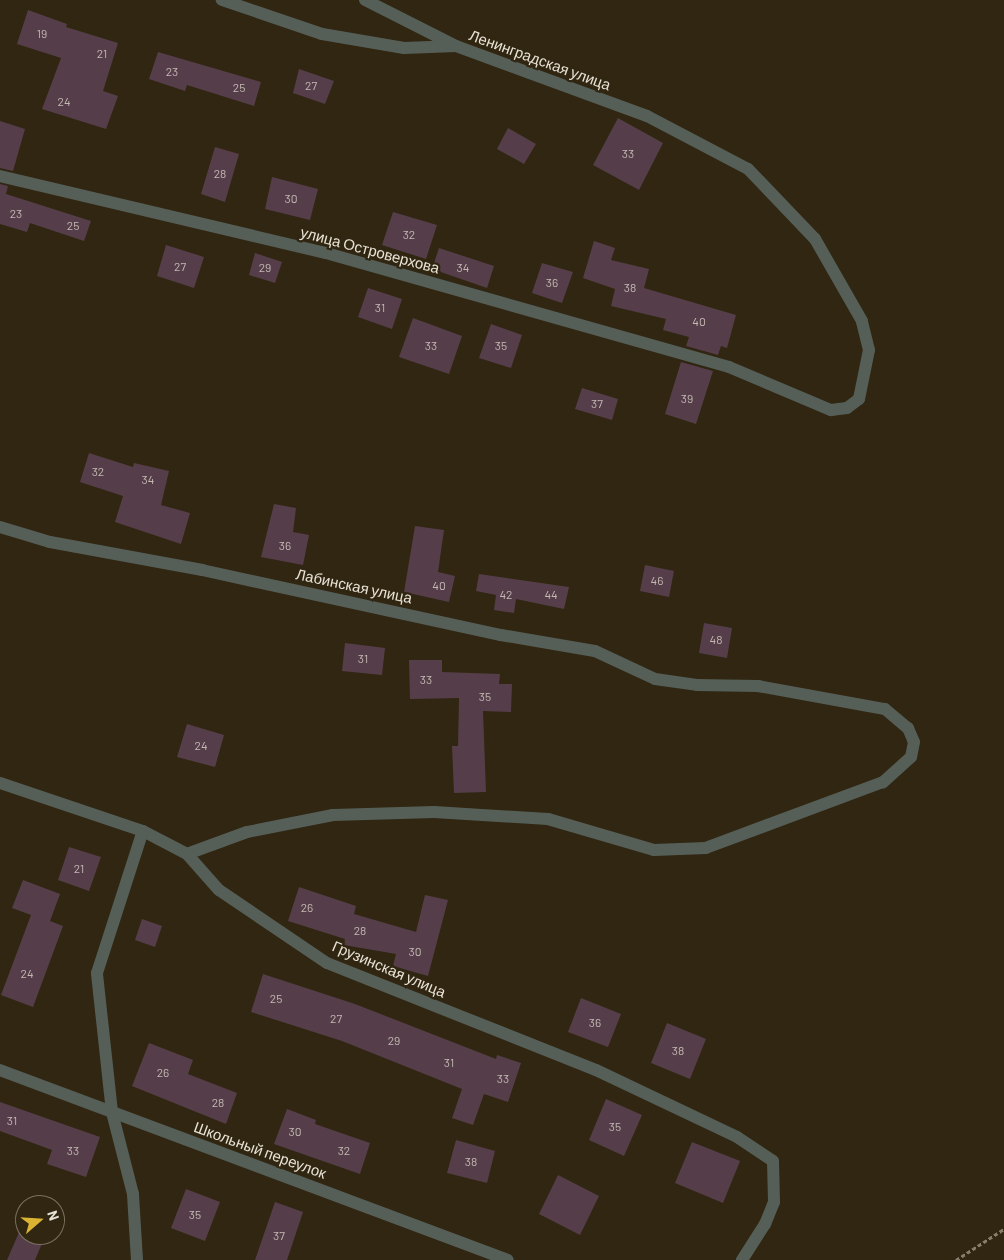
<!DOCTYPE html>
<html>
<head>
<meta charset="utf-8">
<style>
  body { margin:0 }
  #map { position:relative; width:1004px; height:1260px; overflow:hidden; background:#302611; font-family:Barlow,sans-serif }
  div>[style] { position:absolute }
  .building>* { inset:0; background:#553e4a }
  .path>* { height:3px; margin-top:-1.5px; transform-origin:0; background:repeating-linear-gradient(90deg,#867d6c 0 4px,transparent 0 6.5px) }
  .street>* { height:12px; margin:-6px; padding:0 6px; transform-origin:6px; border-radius:6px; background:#555f58 }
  span { translate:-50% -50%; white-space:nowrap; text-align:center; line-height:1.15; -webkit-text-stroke:4.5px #302611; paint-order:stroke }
  .number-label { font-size:12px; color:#c4b9b3 }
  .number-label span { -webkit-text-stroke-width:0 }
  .street-label { font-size:15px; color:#e9e2d6 }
  .north { position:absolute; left:15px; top:1195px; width:50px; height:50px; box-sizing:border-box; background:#302611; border:1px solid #7a7160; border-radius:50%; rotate:71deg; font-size:14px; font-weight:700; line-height:20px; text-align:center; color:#e9e2d6 }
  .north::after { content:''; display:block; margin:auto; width:18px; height:22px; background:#dab333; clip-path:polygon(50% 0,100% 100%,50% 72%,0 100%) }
</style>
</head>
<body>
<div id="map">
  <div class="building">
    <div style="clip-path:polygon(28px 10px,67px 24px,66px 27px,118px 43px,103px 91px,118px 96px,106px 129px,42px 109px,61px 58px,17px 44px)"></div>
    <div style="clip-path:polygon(158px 52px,261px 82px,254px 106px,187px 85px,185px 91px,149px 79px)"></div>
    <div style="clip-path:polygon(299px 69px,334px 81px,325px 104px,293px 93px)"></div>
    <div style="clip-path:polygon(618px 118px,663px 143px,639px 190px,593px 165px)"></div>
    <div style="clip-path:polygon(0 121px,25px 129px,13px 171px,0 168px)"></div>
    <div style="clip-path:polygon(508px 128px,536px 144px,524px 164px,497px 149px)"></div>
    <div style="clip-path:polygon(215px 147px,239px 154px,225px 202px,201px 194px)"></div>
    <div style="clip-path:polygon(272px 177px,318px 189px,310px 220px,265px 209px)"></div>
    <div style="clip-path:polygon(0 184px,8px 186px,6px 194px,91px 221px,84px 241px,30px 223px,27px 232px,0 224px)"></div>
    <div style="clip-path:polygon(393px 212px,437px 225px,426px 259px,382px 245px)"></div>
    <div style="clip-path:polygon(594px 241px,615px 248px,611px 260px,649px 269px,644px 288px,736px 315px,727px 348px,721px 346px,718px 355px,686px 346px,689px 337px,663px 330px,666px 319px,611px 306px,615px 289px,583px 278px)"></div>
    <div style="clip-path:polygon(166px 245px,204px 257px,194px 288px,157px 276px)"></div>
    <div style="clip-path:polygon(439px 248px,494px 266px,487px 288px,432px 269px)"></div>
    <div style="clip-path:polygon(255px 253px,282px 262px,275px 283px,249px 275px)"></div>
    <div style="clip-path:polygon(542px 263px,573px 272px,562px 303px,532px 293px)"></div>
    <div style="clip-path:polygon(368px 288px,402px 299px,392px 329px,358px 317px)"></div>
    <div style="clip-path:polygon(413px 318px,462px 336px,449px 374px,399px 357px)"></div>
    <div style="clip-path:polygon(491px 324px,522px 335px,511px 368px,479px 358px)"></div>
    <div style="clip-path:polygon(681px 362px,713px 371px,696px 424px,665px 414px)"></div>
    <div style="clip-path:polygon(582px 388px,618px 399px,612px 420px,575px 409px)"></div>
    <div style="clip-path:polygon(89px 453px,133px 467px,134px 463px,169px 471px,161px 505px,190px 513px,181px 544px,115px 522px,123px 496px,80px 482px)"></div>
    <div style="clip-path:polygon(274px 504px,296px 508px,293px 532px,309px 535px,303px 565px,261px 557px)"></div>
    <div style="clip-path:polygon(415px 526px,444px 530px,438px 572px,455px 576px,449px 602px,404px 592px)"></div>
    <div style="clip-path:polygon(645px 565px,674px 571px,669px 597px,640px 591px)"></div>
    <div style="clip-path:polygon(479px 574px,569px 587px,564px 609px,516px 599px,514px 613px,494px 610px,496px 595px,476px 591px)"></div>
    <div style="clip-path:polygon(704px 623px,732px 628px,727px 658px,699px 653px)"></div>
    <div style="clip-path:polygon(345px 643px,385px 648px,382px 675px,342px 671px)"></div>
    <div style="clip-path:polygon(409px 660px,442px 660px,442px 672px,500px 674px,499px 684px,512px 684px,511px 712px,483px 711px,486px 792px,454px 793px,452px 746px,458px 746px,459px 698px,410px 699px)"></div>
    <div style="clip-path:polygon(187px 724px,224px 735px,215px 767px,177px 757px)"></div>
    <div style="clip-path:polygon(69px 847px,101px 857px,89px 891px,58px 880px)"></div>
    <div style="clip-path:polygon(23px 880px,60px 894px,50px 921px,63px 926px,33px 1007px,1px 995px,31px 915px,12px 908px)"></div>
    <div style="clip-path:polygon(299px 887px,356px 906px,354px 914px,416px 932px,425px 895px,448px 900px,428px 976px,393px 966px,396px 954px,344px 945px,345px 939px,288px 921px)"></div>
    <div style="clip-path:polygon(142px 919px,162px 926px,155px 947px,135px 940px)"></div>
    <div style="clip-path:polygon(263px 974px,355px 1004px,496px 1059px,497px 1055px,521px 1063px,508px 1102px,484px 1094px,473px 1125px,452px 1118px,462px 1089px,342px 1041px,251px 1012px)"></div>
    <div style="clip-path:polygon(581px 998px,621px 1014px,608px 1047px,568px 1032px)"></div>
    <div style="clip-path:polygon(667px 1023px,706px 1039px,690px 1079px,651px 1063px)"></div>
    <div style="clip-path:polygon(149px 1043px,193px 1060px,188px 1074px,237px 1093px,226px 1124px,132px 1086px)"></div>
    <div style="clip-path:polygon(606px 1099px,642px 1115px,624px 1156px,589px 1140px)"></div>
    <div style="clip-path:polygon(0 1102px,100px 1137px,86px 1177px,47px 1164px,52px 1150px,0 1131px)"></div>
    <div style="clip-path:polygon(287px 1109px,316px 1120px,315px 1124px,370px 1143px,360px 1174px,274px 1144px)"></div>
    <div style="clip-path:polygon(456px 1140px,495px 1151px,487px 1183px,447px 1173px)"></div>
    <div style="clip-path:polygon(692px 1142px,740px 1161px,723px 1203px,675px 1183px)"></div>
    <div style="clip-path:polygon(558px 1175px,599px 1196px,580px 1235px,539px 1214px)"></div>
    <div style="clip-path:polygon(186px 1189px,220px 1202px,205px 1241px,171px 1228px)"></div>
    <div style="clip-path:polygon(275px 1202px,303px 1212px,287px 1260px,255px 1260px)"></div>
    <div style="clip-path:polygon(20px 1230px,43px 1241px,35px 1260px,7px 1260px)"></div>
  </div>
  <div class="path">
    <div style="left:956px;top:1260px;width:57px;rotate:-32.9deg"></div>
  </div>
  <div class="street">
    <div style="left:365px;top:0;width:100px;rotate:26.8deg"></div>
    <div style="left:0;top:176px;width:335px;rotate:13.3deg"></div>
    <div style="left:326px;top:253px;width:419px;rotate:15.8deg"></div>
    <div style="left:729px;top:367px;width:111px;rotate:22.9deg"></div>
    <div style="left:831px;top:410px;width:16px;rotate:-7deg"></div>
    <div style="left:847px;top:408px;width:15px;rotate:-37deg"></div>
    <div style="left:859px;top:399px;width:50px;rotate:-78.5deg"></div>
    <div style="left:869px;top:350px;width:30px;rotate:-104deg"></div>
    <div style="left:862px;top:321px;width:95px;rotate:-119.8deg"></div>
    <div style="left:815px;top:239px;width:97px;rotate:-133.7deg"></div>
    <div style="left:748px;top:169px;width:114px;rotate:-152.3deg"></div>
    <div style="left:647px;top:116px;width:203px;rotate:-159.9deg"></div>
    <div style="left:456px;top:46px;width:52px;rotate:177.8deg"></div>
    <div style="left:404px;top:48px;width:83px;rotate:-170.3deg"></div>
    <div style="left:322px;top:34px;width:106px;rotate:-161.2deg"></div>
    <div style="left:0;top:527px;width:52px;rotate:16.7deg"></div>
    <div style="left:50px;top:542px;width:155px;rotate:10.4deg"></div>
    <div style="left:202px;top:570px;width:306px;rotate:12.3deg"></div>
    <div style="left:501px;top:635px;width:95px;rotate:9.7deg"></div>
    <div style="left:595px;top:651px;width:66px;rotate:25deg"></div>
    <div style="left:655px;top:679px;width:42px;rotate:8.1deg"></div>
    <div style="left:697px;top:685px;width:61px;rotate:0.9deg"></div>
    <div style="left:758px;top:686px;width:129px;rotate:10.3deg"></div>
    <div style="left:885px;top:709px;width:30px;rotate:40deg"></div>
    <div style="left:908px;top:728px;width:15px;rotate:67deg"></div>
    <div style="left:914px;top:742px;width:15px;rotate:101deg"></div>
    <div style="left:911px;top:757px;width:38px;rotate:138deg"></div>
    <div style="left:883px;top:782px;width:189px;rotate:159.6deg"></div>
    <div style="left:706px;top:848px;width:52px;rotate:177.8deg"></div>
    <div style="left:654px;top:850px;width:110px;rotate:-163.7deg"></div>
    <div style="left:548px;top:819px;width:114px;rotate:-176.5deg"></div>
    <div style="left:434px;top:812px;width:101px;rotate:178.3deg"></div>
    <div style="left:333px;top:815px;width:88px;rotate:168.8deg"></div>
    <div style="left:247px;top:832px;width:64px;rotate:159.9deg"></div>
    <div style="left:0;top:783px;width:151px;rotate:18.6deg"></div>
    <div style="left:143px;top:831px;width:50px;rotate:27.6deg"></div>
    <div style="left:187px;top:854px;width:48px;rotate:48.4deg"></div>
    <div style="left:219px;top:890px;width:130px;rotate:34.1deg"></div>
    <div style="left:327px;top:963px;width:289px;rotate:21.7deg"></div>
    <div style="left:596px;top:1070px;width:156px;rotate:25.4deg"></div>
    <div style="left:737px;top:1137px;width:43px;rotate:33.7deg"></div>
    <div style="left:773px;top:1161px;width:41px;rotate:88.6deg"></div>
    <div style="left:774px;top:1202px;width:24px;rotate:112deg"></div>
    <div style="left:765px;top:1224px;width:43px;rotate:122.6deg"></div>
    <div style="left:0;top:1070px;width:542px;rotate:20.51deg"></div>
    <div style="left:137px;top:1260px;width:66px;rotate:-93.5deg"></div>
    <div style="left:133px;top:1194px;width:85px;rotate:-104.4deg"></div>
    <div style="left:112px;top:1112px;width:140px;rotate:-96.2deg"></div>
    <div style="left:97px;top:973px;width:149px;rotate:-72.1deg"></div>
  </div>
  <div class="number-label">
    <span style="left:42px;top:34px">19</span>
    <span style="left:102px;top:54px">21</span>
    <span style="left:172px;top:72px">23</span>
    <span style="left:311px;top:86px">27</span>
    <span style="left:239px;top:88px">25</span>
    <span style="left:64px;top:102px">24</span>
    <span style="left:628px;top:154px">33</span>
    <span style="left:220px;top:174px">28</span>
    <span style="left:291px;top:199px">30</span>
    <span style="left:16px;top:214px">23</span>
    <span style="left:73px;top:226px">25</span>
    <span style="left:409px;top:235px">32</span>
    <span style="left:180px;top:267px">27</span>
    <span style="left:265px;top:268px">29</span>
    <span style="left:463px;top:268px">34</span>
    <span style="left:552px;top:283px">36</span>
    <span style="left:630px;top:288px">38</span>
    <span style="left:380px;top:308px">31</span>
    <span style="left:699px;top:322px">40</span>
    <span style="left:431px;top:346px">33</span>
    <span style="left:501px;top:346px">35</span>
    <span style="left:687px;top:399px">39</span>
    <span style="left:597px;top:404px">37</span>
    <span style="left:98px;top:472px">32</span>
    <span style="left:148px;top:480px">34</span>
    <span style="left:285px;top:546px">36</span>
    <span style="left:657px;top:581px">46</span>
    <span style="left:439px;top:586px">40</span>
    <span style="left:506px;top:595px">42</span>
    <span style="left:551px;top:595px">44</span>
    <span style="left:716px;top:640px">48</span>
    <span style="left:363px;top:659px">31</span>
    <span style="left:426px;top:680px">33</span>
    <span style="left:485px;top:697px">35</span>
    <span style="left:201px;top:746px">24</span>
    <span style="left:79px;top:869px">21</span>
    <span style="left:307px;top:908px">26</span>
    <span style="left:360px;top:931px">28</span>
    <span style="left:415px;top:952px">30</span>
    <span style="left:27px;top:974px">24</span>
    <span style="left:276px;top:999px">25</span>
    <span style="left:336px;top:1019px">27</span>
    <span style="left:595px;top:1023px">36</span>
    <span style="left:394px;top:1041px">29</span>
    <span style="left:678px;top:1051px">38</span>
    <span style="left:449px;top:1063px">31</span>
    <span style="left:163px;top:1073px">26</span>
    <span style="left:503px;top:1079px">33</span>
    <span style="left:218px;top:1103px">28</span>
    <span style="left:12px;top:1121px">31</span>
    <span style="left:615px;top:1127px">35</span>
    <span style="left:295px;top:1132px">30</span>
    <span style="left:73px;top:1151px">33</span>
    <span style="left:344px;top:1151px">32</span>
    <span style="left:471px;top:1162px">38</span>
    <span style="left:195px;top:1215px">35</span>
    <span style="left:279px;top:1236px">37</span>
  </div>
  <div class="street-label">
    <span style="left:540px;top:60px;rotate:20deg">Ленинградская улица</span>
    <span style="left:370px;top:250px;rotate:15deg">улица Островерхова</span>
    <span style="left:354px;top:586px;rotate:12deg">Лабинская улица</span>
    <span style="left:389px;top:969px;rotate:23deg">Грузинская улица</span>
    <span style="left:260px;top:1150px;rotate:20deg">Школьный переулок</span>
  </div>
  <div class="north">N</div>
</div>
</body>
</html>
